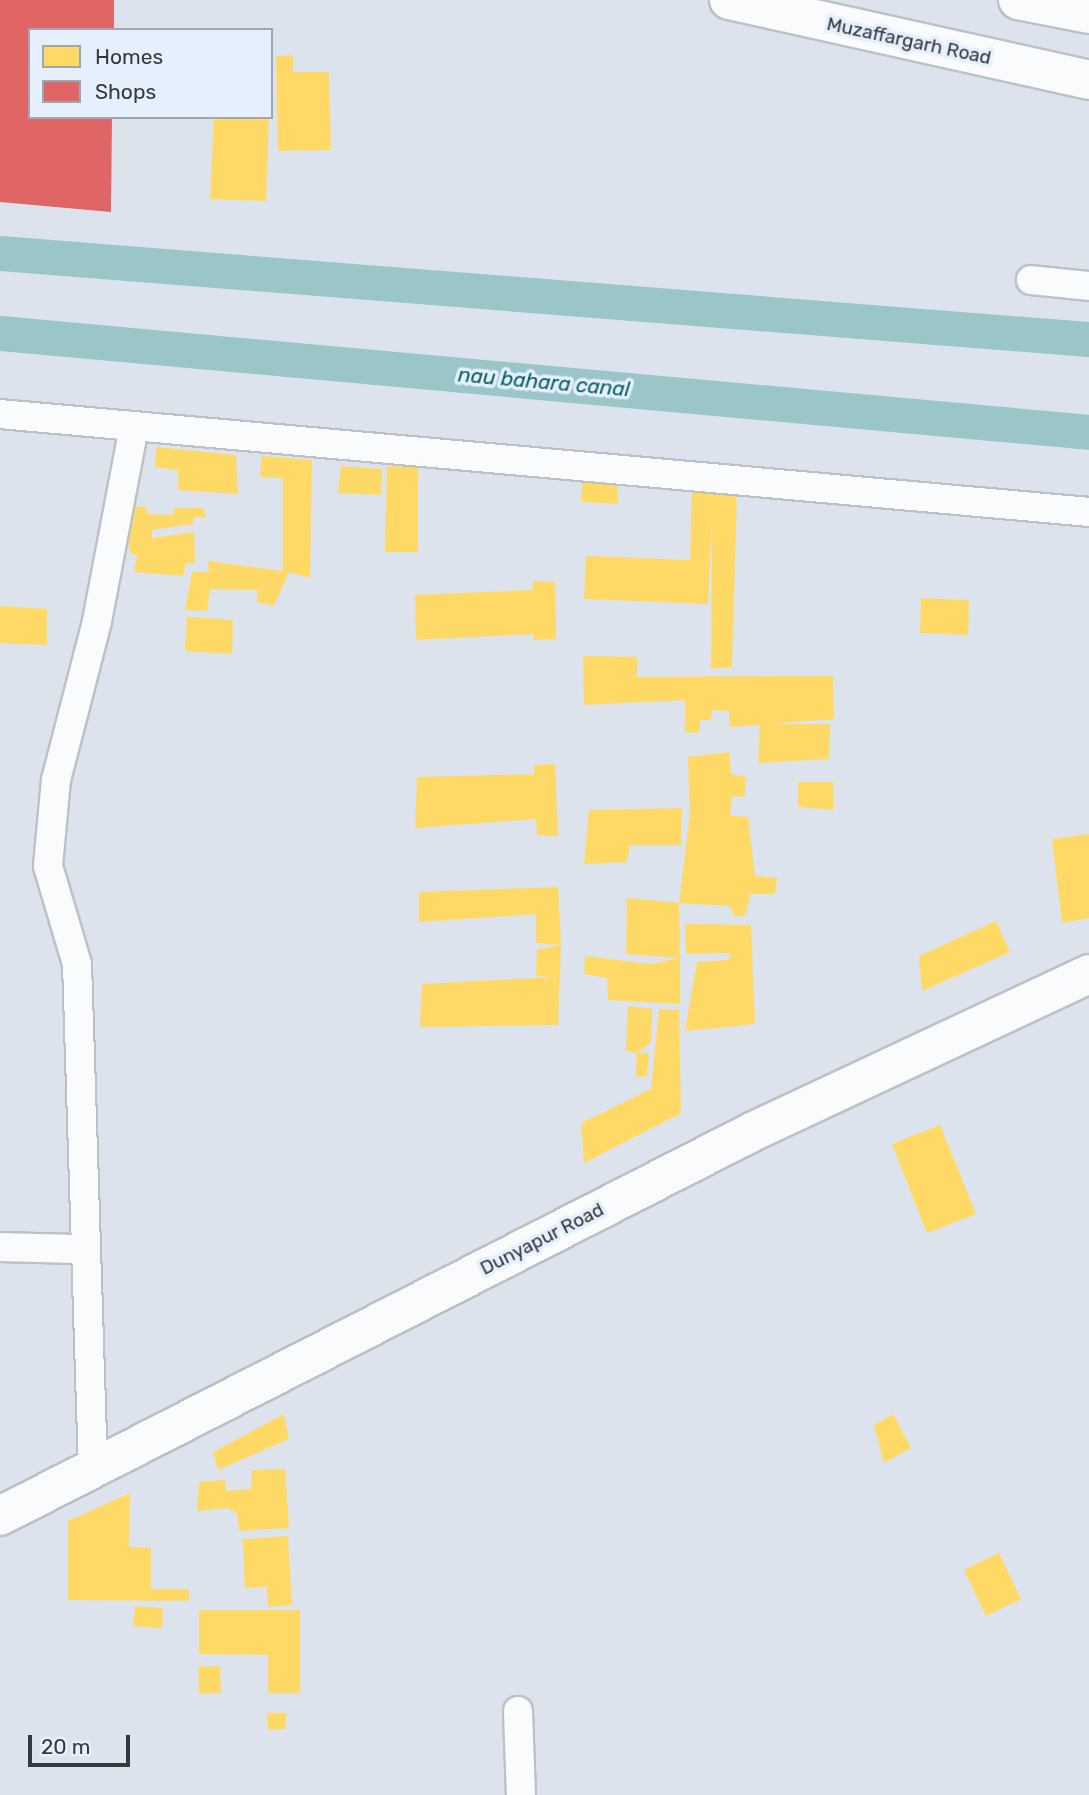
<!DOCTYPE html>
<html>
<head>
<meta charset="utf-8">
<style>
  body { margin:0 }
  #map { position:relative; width:1089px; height:1795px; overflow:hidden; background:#dde3ec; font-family:Rubik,sans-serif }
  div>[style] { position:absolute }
  .homes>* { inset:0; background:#ffd966 }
  .shops>* { inset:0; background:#e06666 }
  .canal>* { height:35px; margin:-17.5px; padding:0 17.5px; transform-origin:17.5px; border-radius:17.5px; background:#9ac6ca }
  .roads { filter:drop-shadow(2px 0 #bcc1c8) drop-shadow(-2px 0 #bcc1c8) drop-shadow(0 2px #bcc1c8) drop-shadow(0 -2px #bcc1c8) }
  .minor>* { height:28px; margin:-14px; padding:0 14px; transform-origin:14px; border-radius:14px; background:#fafbfc }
  .secondary>* { height:38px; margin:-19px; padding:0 19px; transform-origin:19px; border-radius:19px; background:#fafbfc }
  .primary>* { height:38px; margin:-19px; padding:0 19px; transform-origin:19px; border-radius:19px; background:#fafbfc }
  span { translate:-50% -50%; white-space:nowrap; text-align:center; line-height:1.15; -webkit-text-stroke:7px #e6effc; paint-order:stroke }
  .street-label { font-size:19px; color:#34393f }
  .water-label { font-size:21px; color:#096164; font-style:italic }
  .legend { position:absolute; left:28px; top:28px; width:245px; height:91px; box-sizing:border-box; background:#e6effc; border:2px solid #9fa6b0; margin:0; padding:9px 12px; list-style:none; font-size:21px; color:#34393f }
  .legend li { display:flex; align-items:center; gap:14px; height:35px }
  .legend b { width:35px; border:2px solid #9fa6b0 }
  .scale { position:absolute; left:28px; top:1735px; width:102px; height:32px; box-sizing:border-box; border:4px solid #34393f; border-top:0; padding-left:9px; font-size:21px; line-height:24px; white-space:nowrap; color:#34393f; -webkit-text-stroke:5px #e6effc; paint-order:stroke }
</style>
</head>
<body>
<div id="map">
  <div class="homes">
    <div style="clip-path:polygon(293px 55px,293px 72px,329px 72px,331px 150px,278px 151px,276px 56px)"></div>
    <div style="clip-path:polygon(214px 117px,269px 117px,266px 201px,210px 199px)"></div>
    <div style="clip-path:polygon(156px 447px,236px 455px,238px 494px,178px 490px,178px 470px,155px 467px)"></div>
    <div style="clip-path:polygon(262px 456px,312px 460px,310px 578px,289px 572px,274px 606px,257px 602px,258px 590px,210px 589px,207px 611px,185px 610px,192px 572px,209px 572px,208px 561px,283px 571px,283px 478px,260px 477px)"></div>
    <div style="clip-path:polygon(341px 466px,382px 469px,381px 495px,338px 493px)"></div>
    <div style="clip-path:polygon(387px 466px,418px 467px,418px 552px,385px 552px)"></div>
    <div style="clip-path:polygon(617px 482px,618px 504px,581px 502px,582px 483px)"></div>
    <div style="clip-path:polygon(692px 488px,737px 493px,732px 667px,711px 669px,712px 519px,708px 604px,584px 599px,586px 556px,690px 560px)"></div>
    <div style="clip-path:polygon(133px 506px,147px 507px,147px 514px,173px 515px,174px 508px,204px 508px,205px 518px,194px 517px,193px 524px,152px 530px,152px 538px,194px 532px,195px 563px,186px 563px,183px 576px,134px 572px,137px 555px,130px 553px,128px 534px)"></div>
    <div style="clip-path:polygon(533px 581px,555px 582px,556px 639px,534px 640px,533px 634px,416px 640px,415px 595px,532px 590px)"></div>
    <div style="clip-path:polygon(921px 598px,969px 600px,968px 635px,920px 633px)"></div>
    <div style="clip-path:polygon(0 606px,47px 609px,47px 645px,0 643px)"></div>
    <div style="clip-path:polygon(187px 617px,233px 620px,232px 654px,185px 651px)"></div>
    <div style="clip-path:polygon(583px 656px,637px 657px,637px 676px,630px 677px,833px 676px,834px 719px,730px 727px,729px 711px,712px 710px,711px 720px,700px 720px,699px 733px,685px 732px,685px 700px,584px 705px)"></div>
    <div style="clip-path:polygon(760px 724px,830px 724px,829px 759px,758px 763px)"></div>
    <div style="clip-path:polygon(729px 752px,731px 774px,746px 777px,745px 796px,732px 797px,730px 816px,748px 817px,755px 876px,777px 878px,775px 894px,750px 894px,746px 915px,734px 916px,730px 906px,679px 903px,690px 813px,688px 757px)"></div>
    <div style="clip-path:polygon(555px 764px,558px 836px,537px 835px,536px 819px,415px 828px,417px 777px,534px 774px,534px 765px)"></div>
    <div style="clip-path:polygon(798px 782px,833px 782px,834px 810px,798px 807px)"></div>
    <div style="clip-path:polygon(682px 808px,681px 845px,630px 845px,627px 862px,584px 864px,589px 810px)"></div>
    <div style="clip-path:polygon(1089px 834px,1089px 918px,1062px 923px,1052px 839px)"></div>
    <div style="clip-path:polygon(558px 887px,561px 945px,536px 943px,536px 914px,419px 922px,419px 892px)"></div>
    <div style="clip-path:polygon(627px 898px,679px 903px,680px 958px,626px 954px)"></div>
    <div style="clip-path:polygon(996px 921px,1010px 952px,922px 991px,919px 956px)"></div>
    <div style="clip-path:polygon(685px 924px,751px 925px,755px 1024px,685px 1031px,697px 962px,729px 960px,730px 953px,686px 954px)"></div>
    <div style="clip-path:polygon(561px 945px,558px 1025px,420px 1027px,422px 984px,555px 977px,536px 976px,537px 950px)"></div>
    <div style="clip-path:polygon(585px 956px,650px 964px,680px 958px,680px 1004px,608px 1000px,607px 978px,584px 974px)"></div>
    <div style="clip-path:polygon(628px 1006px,652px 1009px,651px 1042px,637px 1053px,649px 1053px,647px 1076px,636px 1077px,637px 1053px,626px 1051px)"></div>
    <div style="clip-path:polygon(659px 1009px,679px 1010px,681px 1113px,584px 1163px,581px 1123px,651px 1089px)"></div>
    <div style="clip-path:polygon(940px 1125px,976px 1214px,927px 1233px,892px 1144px)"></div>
    <div style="clip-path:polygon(284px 1414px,289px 1439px,218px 1470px,213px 1452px)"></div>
    <div style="clip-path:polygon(893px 1414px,911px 1448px,884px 1463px,874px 1425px)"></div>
    <div style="clip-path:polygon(285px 1469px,289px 1528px,239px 1531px,237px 1513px,227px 1508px,197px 1511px,199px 1482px,225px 1480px,226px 1491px,251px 1489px,252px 1470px)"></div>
    <div style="clip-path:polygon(130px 1493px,129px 1547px,151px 1548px,151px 1589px,189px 1589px,189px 1601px,68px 1600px,68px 1521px)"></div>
    <div style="clip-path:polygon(288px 1536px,292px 1605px,268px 1607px,267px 1587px,245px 1588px,243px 1539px)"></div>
    <div style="clip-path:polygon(999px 1553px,1021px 1599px,986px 1616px,964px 1570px)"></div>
    <div style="clip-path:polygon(135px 1606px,163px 1608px,162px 1628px,133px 1626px)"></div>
    <div style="clip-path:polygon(199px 1610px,300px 1610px,300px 1693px,268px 1693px,268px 1655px,199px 1654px)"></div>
    <div style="clip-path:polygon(220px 1666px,221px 1693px,199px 1694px,198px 1667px)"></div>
    <div style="clip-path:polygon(267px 1713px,286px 1713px,286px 1729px,268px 1730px)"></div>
  </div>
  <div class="shops">
    <div style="clip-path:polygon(0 0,114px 0,114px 30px,30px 30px,30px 117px,112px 117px,111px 212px,0 202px)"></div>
  </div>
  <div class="canal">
    <div style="left:0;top:253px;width:1092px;rotate:4.52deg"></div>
    <div style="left:0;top:333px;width:1093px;rotate:5.19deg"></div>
  </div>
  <div class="roads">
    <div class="minor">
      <div style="left:1031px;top:280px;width:58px;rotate:5.9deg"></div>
      <div style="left:0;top:414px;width:1093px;rotate:5.14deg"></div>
      <div style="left:0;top:1247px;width:84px;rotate:1.4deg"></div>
      <div style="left:93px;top:1469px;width:505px;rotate:-91.81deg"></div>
      <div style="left:77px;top:964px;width:102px;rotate:-106.5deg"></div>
      <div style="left:48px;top:866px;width:86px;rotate:-84.7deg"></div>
      <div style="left:56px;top:780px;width:164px;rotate:-75.5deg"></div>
      <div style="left:97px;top:621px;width:197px;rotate:-79.2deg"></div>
      <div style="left:518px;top:1711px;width:84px;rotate:88deg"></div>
    </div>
    <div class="secondary">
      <div style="left:0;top:1516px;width:844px;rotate:-27.05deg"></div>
      <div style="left:752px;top:1132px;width:372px;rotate:-25.1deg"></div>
    </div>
    <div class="primary">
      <div style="left:729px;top:0;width:369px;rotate:12.5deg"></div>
      <div style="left:1018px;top:0;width:72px;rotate:11.2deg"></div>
    </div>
  </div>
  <div class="street-label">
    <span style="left:909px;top:41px;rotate:12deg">Muzaffargarh Road</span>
    <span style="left:542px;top:1239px;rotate:-27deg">Dunyapur Road</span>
  </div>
  <div class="water-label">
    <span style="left:544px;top:382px;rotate:5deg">nau bahara canal</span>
  </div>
  <ul class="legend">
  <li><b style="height:19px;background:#ffd966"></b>Homes</li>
  <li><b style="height:19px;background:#e06666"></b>Shops</li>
  </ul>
  <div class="scale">20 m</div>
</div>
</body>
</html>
